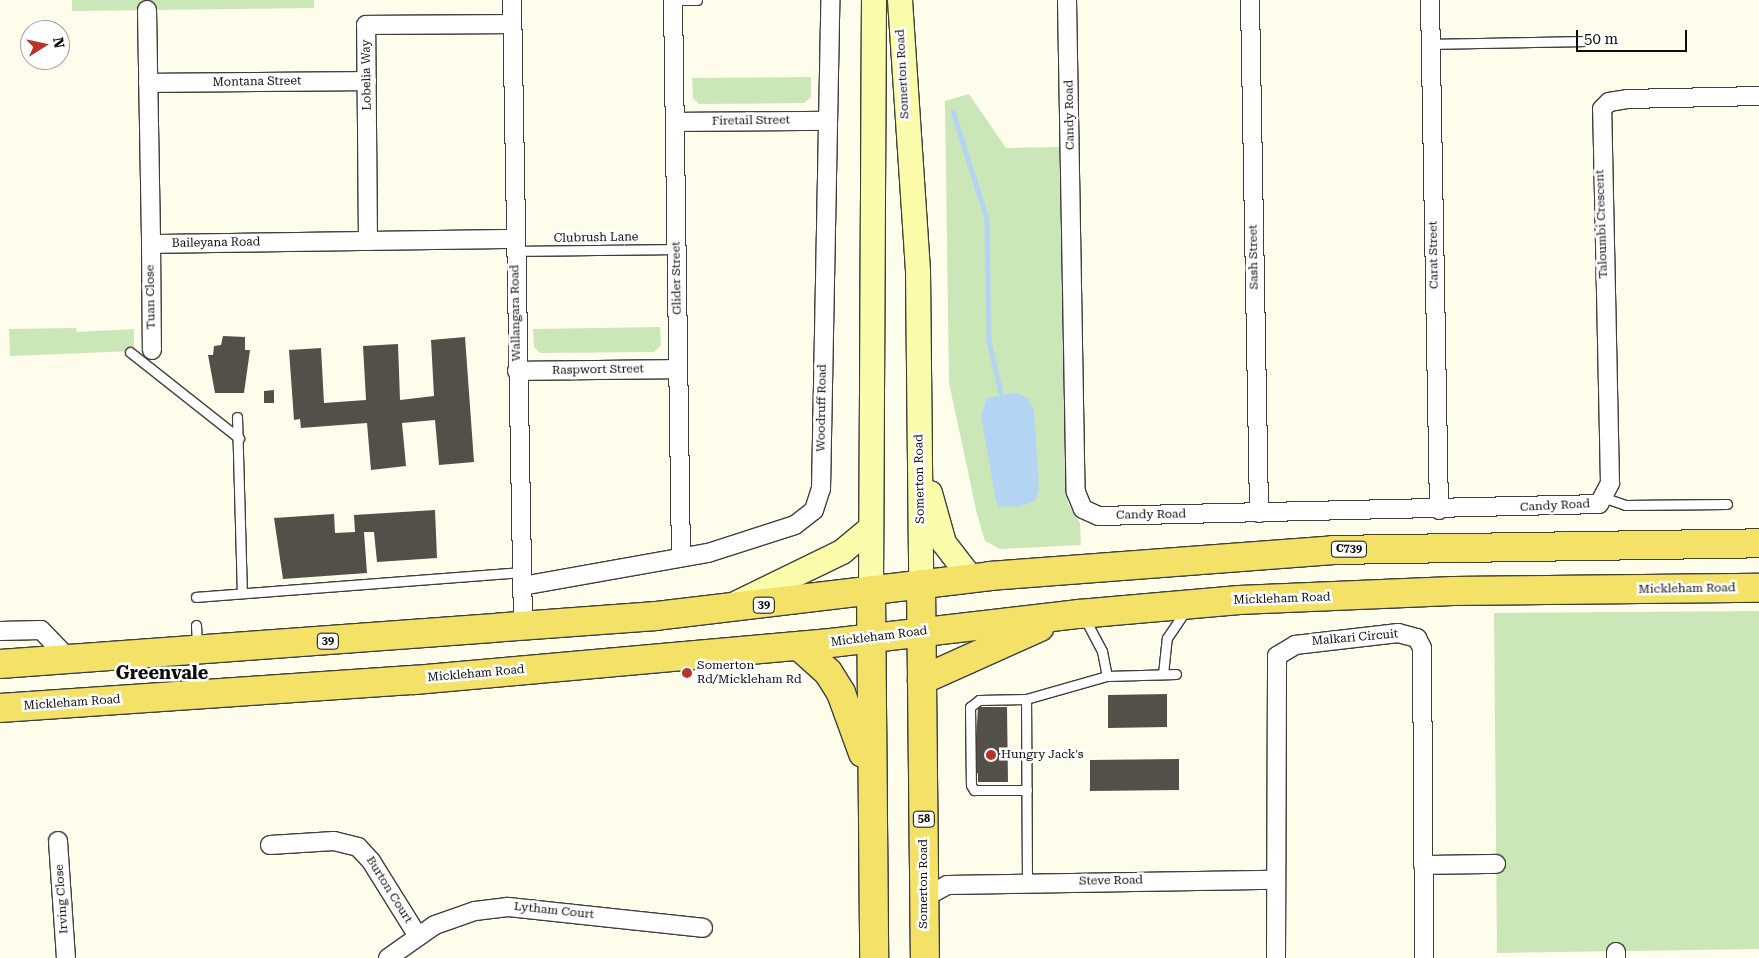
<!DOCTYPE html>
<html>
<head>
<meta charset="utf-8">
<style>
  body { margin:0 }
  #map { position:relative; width:1759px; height:958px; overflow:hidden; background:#fefdec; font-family:"Roboto Serif",serif }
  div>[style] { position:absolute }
  .green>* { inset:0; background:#cbe7b8 }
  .water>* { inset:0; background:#b3d4f3 }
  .stream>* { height:4.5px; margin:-2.25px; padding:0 2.25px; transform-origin:2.25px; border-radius:2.25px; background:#b3d4f3 }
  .building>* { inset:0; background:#544f49 }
  .roads { filter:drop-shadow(1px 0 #3f3f3f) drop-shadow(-1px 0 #3f3f3f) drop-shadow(0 1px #3f3f3f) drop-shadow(0 -1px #3f3f3f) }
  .service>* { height:9px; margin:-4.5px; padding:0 4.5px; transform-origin:4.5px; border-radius:4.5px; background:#fff }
  .minor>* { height:18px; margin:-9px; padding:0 9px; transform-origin:9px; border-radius:9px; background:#fff }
  .secondary>* { height:24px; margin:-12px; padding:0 12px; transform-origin:12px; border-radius:12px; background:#fbfcaa }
  .primary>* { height:28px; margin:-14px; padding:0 14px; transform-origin:14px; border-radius:14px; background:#f3e168 }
  .dots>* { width:14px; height:14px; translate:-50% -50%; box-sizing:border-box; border:2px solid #fff; border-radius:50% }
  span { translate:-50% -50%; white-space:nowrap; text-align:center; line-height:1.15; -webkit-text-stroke:5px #fff; paint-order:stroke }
  .shield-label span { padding:1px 4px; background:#fff; border:1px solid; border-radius:4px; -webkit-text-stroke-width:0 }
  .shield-label { font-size:11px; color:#0c0c0c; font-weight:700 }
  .street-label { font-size:12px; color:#0c0c0c }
  .poi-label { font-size:12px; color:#0c0c0c }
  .left { translate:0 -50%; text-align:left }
  .district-label { font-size:18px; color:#0c0c0c; font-weight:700 }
  .north { position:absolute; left:20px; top:20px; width:50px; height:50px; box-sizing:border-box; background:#fff; border:1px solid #9e9e9e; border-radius:50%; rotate:80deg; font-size:14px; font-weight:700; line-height:20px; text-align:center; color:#0c0c0c }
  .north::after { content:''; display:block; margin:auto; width:18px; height:22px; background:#b6342a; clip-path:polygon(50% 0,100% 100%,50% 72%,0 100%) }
  .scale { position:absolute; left:1576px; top:30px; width:111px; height:22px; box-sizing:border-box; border:2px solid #0c0c0c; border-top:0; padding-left:6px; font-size:15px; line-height:18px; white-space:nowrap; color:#0c0c0c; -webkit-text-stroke:4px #fff; paint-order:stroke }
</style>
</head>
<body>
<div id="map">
  <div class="green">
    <div style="clip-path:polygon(72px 0,314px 0,314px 8px,72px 11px)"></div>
    <div style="clip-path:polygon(811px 77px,811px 97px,804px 103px,699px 104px,693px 98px,692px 78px)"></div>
    <div style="clip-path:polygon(969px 94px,1006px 148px,1061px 147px,1068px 503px,1080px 523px,1081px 545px,1000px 549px,985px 541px,977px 514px,949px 383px,945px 101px)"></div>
    <div style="clip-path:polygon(660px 327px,661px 345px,654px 352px,540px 353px,534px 347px,533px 329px)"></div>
    <div style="clip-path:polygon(76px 328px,77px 332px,134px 329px,134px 351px,10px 356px,9px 329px)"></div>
    <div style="clip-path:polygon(1759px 611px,1759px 949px,1497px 953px,1494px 613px)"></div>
  </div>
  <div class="water">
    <div style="clip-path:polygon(1016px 393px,1028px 398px,1034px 410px,1039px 489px,1035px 501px,1018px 507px,999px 506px,996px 501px,981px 416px,987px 398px)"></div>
  </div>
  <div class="stream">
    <div style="left:953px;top:111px;width:113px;rotate:72.5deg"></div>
    <div style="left:987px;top:219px;width:122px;rotate:89.1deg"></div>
    <div style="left:989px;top:341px;width:53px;rotate:77deg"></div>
  </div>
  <div class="building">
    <div style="clip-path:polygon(223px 336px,245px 337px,245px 350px,250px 350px,244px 393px,215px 393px,208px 355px,213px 355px,214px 346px,221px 345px)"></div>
    <div style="clip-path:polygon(465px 337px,474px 462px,439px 465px,435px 420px,402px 423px,406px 466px,371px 470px,367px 423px,301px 428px,300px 419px,294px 420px,289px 350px,321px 348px,324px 403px,366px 400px,363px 346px,398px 344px,400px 400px,434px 396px,431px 340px)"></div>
    <div style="clip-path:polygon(274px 390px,274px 403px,264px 403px,264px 391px)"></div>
    <div style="clip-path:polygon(435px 510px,437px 558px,377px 562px,374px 532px,364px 532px,367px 573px,283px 579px,274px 518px,334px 514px,335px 533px,355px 532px,354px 515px)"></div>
    <div style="clip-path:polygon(1167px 694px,1167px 727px,1108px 728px,1108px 695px)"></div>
    <div style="clip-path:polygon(978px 707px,1007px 707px,1008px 782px,978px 782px,978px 773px,974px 774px)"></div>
    <div style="clip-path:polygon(1179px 759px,1179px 790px,1090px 791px,1090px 760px)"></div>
  </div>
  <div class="roads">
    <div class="service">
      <div style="left:673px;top:0;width:24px"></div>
      <div style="left:1431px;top:44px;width:151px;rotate:-1.1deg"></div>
      <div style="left:515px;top:251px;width:162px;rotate:-0.7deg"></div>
      <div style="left:130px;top:352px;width:139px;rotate:38.3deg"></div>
      <div style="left:237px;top:417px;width:175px;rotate:88.4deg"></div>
      <div style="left:1605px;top:498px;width:21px;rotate:19deg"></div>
      <div style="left:1625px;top:505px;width:102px;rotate:-0.6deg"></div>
      <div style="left:196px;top:597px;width:326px;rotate:-4.4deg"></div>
      <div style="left:1085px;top:619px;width:36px;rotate:62deg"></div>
      <div style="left:1102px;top:651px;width:25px;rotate:79deg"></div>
      <div style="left:196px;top:625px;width:22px;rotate:87deg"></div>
      <div style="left:1163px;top:674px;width:36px;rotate:-84deg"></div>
      <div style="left:1167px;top:638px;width:30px;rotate:-56deg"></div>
      <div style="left:1026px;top:699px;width:47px;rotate:178.8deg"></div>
      <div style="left:979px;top:700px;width:11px;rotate:142deg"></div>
      <div style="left:970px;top:707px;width:78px;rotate:89.3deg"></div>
      <div style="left:971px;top:785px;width:6px;rotate:59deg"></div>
      <div style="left:974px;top:790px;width:53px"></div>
      <div style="left:1027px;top:883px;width:184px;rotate:-90.3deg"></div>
      <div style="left:1026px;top:699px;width:84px;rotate:-15.9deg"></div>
      <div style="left:1107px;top:676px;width:69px;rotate:-1.7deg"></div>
    </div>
    <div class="minor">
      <div style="left:512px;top:0;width:627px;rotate:88.99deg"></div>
      <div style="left:673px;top:0;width:557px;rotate:89.18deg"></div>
      <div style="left:1067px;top:0;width:492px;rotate:89deg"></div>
      <div style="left:1076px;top:492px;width:18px;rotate:68deg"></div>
      <div style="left:1083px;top:509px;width:17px;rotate:24deg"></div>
      <div style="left:1099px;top:516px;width:500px;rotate:-1.37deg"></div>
      <div style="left:1599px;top:504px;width:24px;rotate:-62deg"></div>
      <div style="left:1610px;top:483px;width:374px;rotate:-91.2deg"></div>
      <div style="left:1602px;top:109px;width:10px;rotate:-45deg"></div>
      <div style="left:1609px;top:102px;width:18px;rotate:-9deg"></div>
      <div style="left:1627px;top:99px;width:132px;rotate:-1.3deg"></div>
      <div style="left:1250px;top:0;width:513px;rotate:88.99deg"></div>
      <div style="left:1430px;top:0;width:510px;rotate:88.99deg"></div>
      <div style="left:147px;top:10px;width:234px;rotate:89deg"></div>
      <div style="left:151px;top:244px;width:364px;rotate:-0.8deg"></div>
      <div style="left:148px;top:83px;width:219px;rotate:-0.5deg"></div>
      <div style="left:675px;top:122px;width:153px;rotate:-0.4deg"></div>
      <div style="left:368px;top:241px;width:216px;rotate:-90.5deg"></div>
      <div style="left:366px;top:25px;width:146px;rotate:-0.4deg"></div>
      <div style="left:151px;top:244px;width:106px;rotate:89.5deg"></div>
      <div style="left:517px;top:371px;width:161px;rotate:-0.7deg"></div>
      <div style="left:522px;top:586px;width:189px;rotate:-10.1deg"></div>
      <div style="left:708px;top:553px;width:91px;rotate:-17.8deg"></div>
      <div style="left:795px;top:525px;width:24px;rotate:-38deg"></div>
      <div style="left:814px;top:510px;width:22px;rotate:-72deg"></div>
      <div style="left:821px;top:489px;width:489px;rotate:-88.9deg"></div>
      <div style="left:0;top:631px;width:41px;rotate:-1.4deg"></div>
      <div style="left:41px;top:630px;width:40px;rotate:46deg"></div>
      <div style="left:58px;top:841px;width:117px;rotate:86.1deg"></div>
      <div style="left:270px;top:845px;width:64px;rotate:-3.6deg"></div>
      <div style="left:334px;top:841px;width:25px;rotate:14deg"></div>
      <div style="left:358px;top:847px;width:19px;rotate:47deg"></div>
      <div style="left:371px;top:861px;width:87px;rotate:58.1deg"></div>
      <div style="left:1423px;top:865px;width:73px;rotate:-0.8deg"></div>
      <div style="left:924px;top:898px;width:26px;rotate:-29deg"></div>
      <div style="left:947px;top:885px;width:328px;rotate:-0.9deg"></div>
      <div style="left:388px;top:958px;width:57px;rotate:-35.1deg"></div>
      <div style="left:435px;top:925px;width:42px;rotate:-19.3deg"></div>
      <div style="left:475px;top:911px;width:33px;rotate:-7deg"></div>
      <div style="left:508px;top:907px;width:196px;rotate:6.1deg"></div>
      <div style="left:1276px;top:958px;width:302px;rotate:-89.8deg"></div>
      <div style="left:1277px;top:656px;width:21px;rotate:-31deg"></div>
      <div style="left:1295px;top:645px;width:104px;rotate:-6.6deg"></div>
      <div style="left:1398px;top:633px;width:20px;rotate:15deg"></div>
      <div style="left:1417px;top:638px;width:11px;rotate:63deg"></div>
      <div style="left:1422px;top:648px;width:310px;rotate:89.6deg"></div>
      <div style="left:1616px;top:958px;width:6px;rotate:-90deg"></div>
    </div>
    <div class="secondary">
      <div style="left:900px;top:0;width:273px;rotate:86.2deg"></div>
      <div style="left:918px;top:272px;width:312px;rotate:89.4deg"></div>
      <div style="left:930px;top:493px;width:52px;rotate:74.4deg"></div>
      <div style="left:944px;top:543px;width:44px;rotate:52.4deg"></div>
      <div style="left:871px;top:590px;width:590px;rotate:-89.71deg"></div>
      <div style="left:737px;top:603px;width:117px;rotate:-25.9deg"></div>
      <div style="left:842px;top:552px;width:38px;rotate:-40deg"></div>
    </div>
    <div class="primary">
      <div style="left:921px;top:584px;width:374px;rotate:89.4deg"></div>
      <div style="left:871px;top:590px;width:368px;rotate:89.5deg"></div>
      <div style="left:799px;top:646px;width:39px;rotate:42deg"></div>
      <div style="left:828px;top:672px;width:25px;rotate:58deg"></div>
      <div style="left:841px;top:693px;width:64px;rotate:69.9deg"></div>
      <div style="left:0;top:664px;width:658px;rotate:-4.18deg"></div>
      <div style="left:656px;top:616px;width:336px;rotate:-6.8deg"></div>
      <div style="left:990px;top:576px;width:344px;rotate:-4.3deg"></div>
      <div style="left:1333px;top:550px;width:426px;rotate:-0.9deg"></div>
      <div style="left:922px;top:680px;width:129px;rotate:-24.2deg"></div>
      <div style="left:0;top:708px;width:416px;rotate:-3.9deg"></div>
      <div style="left:415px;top:680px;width:409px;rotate:-5.1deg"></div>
      <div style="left:822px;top:644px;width:259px;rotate:-6.7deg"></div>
      <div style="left:1079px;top:614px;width:161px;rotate:-5deg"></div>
      <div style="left:1239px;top:600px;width:214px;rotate:-2.4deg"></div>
      <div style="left:1453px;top:591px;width:306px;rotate:-0.6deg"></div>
    </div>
  </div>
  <div class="dots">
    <div style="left:687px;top:673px;background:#b6342a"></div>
    <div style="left:991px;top:755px;background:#b6342a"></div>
  </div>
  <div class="shield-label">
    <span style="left:1349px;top:549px">C739</span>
    <span style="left:764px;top:605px">39</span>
    <span style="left:328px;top:641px">39</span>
    <span style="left:924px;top:819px">58</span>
  </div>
  <div class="street-label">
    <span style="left:903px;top:74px;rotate:-93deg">Somerton Road</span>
    <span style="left:367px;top:75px;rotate:-91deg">Lobelia Way</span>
    <span style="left:257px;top:82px;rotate:-1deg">Montana Street</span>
    <span style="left:1070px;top:115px;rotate:-91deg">Candy Road</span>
    <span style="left:751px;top:121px;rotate:-1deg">Firetail Street</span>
    <span style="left:1602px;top:224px;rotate:-92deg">Taloumbi Crescent</span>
    <span style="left:596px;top:238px;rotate:-1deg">Clubrush Lane</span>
    <span style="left:216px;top:243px;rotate:-1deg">Baileyana Road</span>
    <span style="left:1434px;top:255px;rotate:-91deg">Carat Street</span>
    <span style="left:1254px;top:257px;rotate:-91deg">Sash Street</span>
    <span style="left:677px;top:278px;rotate:-91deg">Glider Street</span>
    <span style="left:151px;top:297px;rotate:-91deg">Tuan Close</span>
    <span style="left:516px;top:313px;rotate:-91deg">Wallangara Road</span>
    <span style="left:598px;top:370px;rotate:-1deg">Raspwort Street</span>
    <span style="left:822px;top:408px;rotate:-89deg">Woodruff Road</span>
    <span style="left:920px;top:479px;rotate:-91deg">Somerton Road</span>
    <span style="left:1555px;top:506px;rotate:-3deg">Candy Road</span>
    <span style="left:1151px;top:515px;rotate:-1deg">Candy Road</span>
    <span style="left:1687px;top:589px;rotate:-1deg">Mickleham Road</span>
    <span style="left:1282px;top:599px;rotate:-2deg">Mickleham Road</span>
    <span style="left:879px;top:637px;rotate:-7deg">Mickleham Road</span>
    <span style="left:1355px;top:638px;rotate:-5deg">Malkari Circuit</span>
    <span style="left:476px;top:674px;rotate:-5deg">Mickleham Road</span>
    <span style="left:72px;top:703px;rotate:-4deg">Mickleham Road</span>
    <span style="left:1111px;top:881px;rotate:-1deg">Steve Road</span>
    <span style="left:924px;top:884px;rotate:-90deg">Somerton Road</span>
    <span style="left:389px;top:890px;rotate:58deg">Burton Court</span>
    <span style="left:62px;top:899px;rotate:-94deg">Irving Close</span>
    <span style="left:554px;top:911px;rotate:6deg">Lytham Court</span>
  </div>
  <div class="poi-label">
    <span class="left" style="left:697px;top:673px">Somerton<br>Rd/Mickleham Rd</span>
    <span class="left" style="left:1001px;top:755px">Hungry Jack's</span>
  </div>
  <div class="district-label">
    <span style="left:162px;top:673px">Greenvale</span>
  </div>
  <div class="north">N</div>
  <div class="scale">50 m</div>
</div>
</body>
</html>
